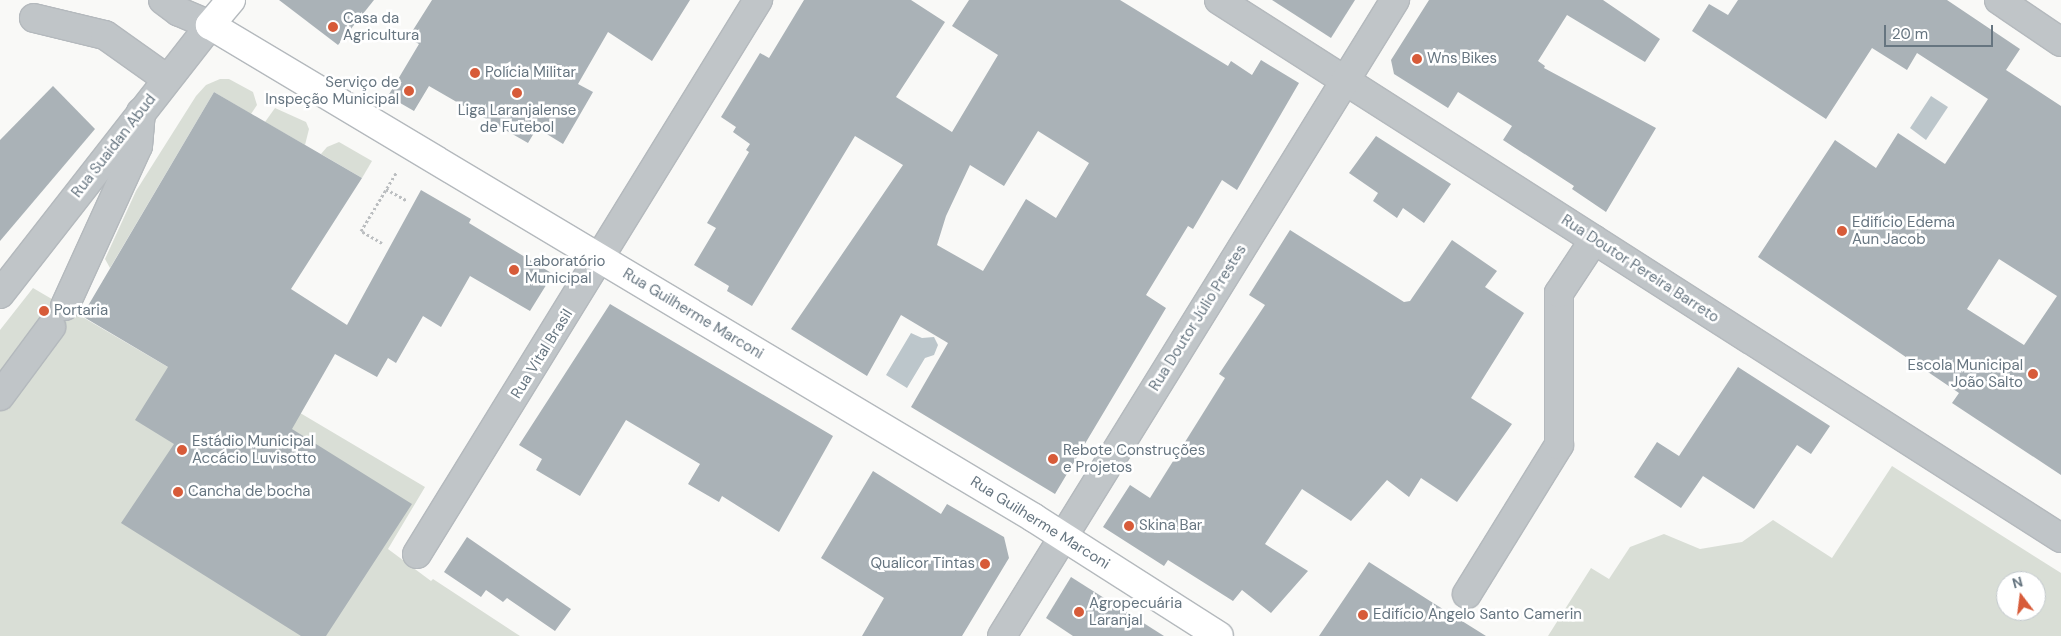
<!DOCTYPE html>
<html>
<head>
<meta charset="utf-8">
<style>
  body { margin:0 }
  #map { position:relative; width:2061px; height:636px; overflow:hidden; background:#f9f9f7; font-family:"DM Sans",sans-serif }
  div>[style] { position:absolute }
  .green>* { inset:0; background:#d9ded6 }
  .water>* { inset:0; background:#bcc6cb }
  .building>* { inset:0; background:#aab2b7 }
  .path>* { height:3px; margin-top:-1.5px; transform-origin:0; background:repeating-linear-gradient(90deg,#bbbec0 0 2.5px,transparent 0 5px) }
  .roads { filter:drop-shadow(1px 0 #b4b9bd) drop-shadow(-1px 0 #b4b9bd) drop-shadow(0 1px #b4b9bd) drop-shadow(0 -1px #b4b9bd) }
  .minor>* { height:28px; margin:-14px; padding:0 14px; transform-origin:14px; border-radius:14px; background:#c0c5c8 }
  .major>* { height:28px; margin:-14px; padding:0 14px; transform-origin:14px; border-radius:14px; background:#fff }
  .dots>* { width:14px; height:14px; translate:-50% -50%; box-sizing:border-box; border:2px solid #fff; border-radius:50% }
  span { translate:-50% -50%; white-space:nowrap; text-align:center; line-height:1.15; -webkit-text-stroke:5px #fff; paint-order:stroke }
  .poi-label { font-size:15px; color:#667580 }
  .left { translate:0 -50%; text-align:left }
  .right { translate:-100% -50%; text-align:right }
  .street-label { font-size:15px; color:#667580 }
  .north { position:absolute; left:1996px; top:571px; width:50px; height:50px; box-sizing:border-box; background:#fff; border:1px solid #c2c8cc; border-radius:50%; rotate:345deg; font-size:14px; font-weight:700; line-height:20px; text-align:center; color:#667580 }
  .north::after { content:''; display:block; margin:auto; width:18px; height:22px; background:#d75b39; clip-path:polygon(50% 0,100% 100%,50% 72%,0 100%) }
  .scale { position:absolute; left:1884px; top:25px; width:109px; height:22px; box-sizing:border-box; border:2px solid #667580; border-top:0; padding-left:6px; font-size:15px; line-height:18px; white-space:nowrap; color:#667580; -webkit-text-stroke:4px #fff; paint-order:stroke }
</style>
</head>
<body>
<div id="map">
  <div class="green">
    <div style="clip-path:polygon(220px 79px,229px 79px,253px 92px,257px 105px,251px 114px,214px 92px,110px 268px,105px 259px,136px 191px,196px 96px,206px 85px)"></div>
    <div style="clip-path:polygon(275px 108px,306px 122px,309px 129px,305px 145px,265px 122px)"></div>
    <div style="clip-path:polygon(339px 142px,372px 161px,362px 178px,321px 154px,327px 147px)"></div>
    <div style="clip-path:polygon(33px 288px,219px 397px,258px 388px,425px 487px,388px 549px,431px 581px,433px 579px,520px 636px,0 636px,0 330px)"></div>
    <div style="clip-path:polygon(evenodd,1892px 466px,2061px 573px,2061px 636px,1548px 636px,1591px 568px,1609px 579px,1630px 547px,1664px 534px,1700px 549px,1742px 542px,1773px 520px,1832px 558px,1892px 466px,2006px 581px,2036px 581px,2036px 611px,2006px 611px,2006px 581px)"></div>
  </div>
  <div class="water">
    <div style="clip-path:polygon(1931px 96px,1948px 107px,1926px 140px,1910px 128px)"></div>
    <div style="clip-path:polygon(911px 333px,922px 338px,934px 337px,938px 345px,934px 355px,925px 358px,907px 388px,886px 375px)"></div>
  </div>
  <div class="building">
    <div style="clip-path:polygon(279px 0,374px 0,338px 45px)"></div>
    <div style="clip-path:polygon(432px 0,690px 0,652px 61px,608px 32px,578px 84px,593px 92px,563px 144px,537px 128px,528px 143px,429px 86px,414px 111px,388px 96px,419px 44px,408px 38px)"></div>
    <div style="clip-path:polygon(evenodd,804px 0,911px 0,945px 22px,896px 97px,952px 132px,998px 55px,952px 26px,969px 0,1120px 0,1228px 66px,1231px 61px,1252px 75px,1261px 60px,1299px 83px,1237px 190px,1222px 180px,1193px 229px,1188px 226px,1146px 295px,1166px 308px,1055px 494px,911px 407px,948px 343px,901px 315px,867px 376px,791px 329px,903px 165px,855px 136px,752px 306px,727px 291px,729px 286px,694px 265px,716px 228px,707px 223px,749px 152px,746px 150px,750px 144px,733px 132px,736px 127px,721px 117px,760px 53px,769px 58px,804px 0,1038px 131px,1089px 163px,1056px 218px,1026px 199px,983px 271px,937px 245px,946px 216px,970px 165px,1004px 186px,1038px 131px)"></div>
    <div style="clip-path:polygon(1272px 0,1355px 0,1331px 38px)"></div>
    <div style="clip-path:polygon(1429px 0,1603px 0,1660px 39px,1645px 62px,1567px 15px,1538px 61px,1545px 66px,1544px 68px,1656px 128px,1606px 212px,1572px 189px,1574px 186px,1503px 140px,1512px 126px,1458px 92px,1448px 108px,1394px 74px,1391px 60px)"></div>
    <div style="clip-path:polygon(evenodd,1738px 0,1947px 0,2020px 49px,2006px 70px,2061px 106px,2061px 475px,1952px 403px,1959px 393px,1758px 257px,1835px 140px,1876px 168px,1898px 133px,1945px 164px,1988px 99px,1917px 53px,1907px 70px,1872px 48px,1826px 119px,1692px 31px,1709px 4px,1728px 15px,1738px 0,1999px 259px,2057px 296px,2024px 345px,1967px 309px,1999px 259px)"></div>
    <div style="clip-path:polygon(53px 86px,95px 129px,0 241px,0 140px)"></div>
    <div style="clip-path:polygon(214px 92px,362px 178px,291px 289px,347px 325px,421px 190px,471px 219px,469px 223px,553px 274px,530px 311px,470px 276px,441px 327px,423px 316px,396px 363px,388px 358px,377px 377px,335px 354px,292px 429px,412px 504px,326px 636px,301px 636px,121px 523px,174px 444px,135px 420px,168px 367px,82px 316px)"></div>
    <div style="clip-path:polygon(1376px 136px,1451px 184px,1424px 223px,1403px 208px,1397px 218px,1373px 201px,1378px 193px,1349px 173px)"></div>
    <div style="clip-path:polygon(1290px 230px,1404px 302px,1410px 301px,1452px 240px,1497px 271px,1485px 287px,1524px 313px,1471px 398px,1512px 424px,1457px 502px,1421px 478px,1409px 497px,1387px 480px,1351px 521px,1302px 489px,1265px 544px,1308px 571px,1271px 613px,1242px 590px,1233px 601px,1168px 560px,1164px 566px,1103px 527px,1130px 485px,1150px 498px,1225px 378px,1219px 374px,1265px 305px,1249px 295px)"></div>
    <div style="clip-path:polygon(610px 304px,833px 436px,779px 532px,722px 496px,719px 502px,688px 484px,700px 464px,626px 420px,580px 496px,536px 470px,542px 459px,519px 445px)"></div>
    <div style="clip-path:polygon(1738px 367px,1830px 426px,1811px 454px,1797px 445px,1754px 509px,1703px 476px,1681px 508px,1634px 477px,1657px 442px,1679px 456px)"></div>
    <div style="clip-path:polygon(873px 471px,941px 514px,947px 504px,1004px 537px,1009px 558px,962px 636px,862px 636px,884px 598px,821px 558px)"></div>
    <div style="clip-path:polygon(467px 537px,571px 609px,555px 631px,507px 598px,503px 602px,486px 590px,481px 597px,444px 572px)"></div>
    <div style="clip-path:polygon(1369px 562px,1430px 601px,1486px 636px,1319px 636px)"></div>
    <div style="clip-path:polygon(1071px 577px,1164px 636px,1073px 636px,1046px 618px)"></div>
  </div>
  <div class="path">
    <div style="left:386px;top:189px;width:23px;rotate:29deg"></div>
    <div style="left:382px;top:243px;width:24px;rotate:-150deg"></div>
    <div style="left:361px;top:231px;width:68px;rotate:-58.9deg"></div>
  </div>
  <div class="roads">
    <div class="minor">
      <div style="left:1219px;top:0;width:999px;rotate:32.58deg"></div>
      <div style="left:1999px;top:0;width:75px;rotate:34.1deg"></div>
      <div style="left:34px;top:18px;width:73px;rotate:13.5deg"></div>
      <div style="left:105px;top:35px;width:76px;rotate:35.4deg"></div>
      <div style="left:0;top:294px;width:341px;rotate:-52deg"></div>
      <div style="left:210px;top:25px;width:34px;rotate:-157deg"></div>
      <div style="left:179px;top:12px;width:20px;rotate:-143deg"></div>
      <div style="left:65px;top:306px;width:176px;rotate:-65.5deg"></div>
      <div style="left:138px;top:146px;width:34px;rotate:-85deg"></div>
      <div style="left:0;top:396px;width:86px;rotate:-53.5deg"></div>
      <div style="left:417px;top:554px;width:651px;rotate:-58.39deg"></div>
      <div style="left:1467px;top:594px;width:175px;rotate:-58.3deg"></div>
      <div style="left:1559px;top:445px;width:152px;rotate:-90deg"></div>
      <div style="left:1559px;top:293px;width:64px;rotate:-56.6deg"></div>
      <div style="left:1002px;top:636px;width:748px;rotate:-58.29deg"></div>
    </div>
    <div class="major">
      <div style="left:231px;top:0;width:33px;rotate:130deg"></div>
      <div style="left:210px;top:25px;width:960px;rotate:30.89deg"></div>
      <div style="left:1034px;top:518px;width:219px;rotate:32.5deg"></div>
    </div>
  </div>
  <div class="dots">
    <div style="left:333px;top:27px;background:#d75b39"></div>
    <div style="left:1417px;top:59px;background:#d75b39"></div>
    <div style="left:475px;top:73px;background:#d75b39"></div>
    <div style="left:409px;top:91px;background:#d75b39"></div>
    <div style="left:517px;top:93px;background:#d75b39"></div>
    <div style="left:1842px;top:231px;background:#d75b39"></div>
    <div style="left:514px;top:270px;background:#d75b39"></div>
    <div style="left:44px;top:311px;background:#d75b39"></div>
    <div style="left:2033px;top:374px;background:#d75b39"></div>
    <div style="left:182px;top:450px;background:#d75b39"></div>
    <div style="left:1053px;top:459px;background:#d75b39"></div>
    <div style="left:178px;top:492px;background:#d75b39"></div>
    <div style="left:1129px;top:526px;background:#d75b39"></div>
    <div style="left:985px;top:564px;background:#d75b39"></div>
    <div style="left:1079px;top:612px;background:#d75b39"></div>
    <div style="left:1363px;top:615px;background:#d75b39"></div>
  </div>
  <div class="poi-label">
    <span class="left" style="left:343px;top:27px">Casa da<br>Agricultura</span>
    <span class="left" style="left:1427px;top:59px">Wns Bikes</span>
    <span class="left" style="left:485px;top:73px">Polícia Militar</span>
    <span class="right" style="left:399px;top:91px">Serviço de<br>Inspeção Municipal</span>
    <span style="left:517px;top:119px">Liga Laranjalense<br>de Futebol</span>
    <span class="left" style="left:1852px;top:231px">Edifício Edema<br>Aun Jacob</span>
    <span class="left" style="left:525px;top:270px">Laboratório<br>Municipal</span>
    <span class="left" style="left:54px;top:311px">Portaria</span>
    <span class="right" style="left:2023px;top:374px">Escola Municipal<br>João Salto</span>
    <span class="left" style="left:192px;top:450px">Estádio Municipal<br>Accácio Luvisotto</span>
    <span class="left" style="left:1063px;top:459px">Rebote Construções<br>e Projetos</span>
    <span class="left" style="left:188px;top:492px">Cancha de bocha</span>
    <span class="left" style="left:1139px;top:526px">Skina Bar</span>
    <span class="right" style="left:975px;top:564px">Qualicor Tintas</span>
    <span class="left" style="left:1089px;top:612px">Agropecuária<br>Laranjal</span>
    <span class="left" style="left:1373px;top:615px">Edifício Angelo Santo Camerin</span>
  </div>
  <div class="street-label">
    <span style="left:114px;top:146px;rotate:-52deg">Rua Suaidan Abud</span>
    <span style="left:1640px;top:269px;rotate:33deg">Rua Doutor Pereira Barreto</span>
    <span style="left:693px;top:314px;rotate:31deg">Rua Guilherme Marconi</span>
    <span style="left:1198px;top:318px;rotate:-58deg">Rua Doutor Júlio Prestes</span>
    <span style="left:542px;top:354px;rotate:-58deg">Rua Vital Brasil</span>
    <span style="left:1040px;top:523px;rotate:32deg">Rua Guilherme Marconi</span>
  </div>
  <div class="north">N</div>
  <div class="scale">20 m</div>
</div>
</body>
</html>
